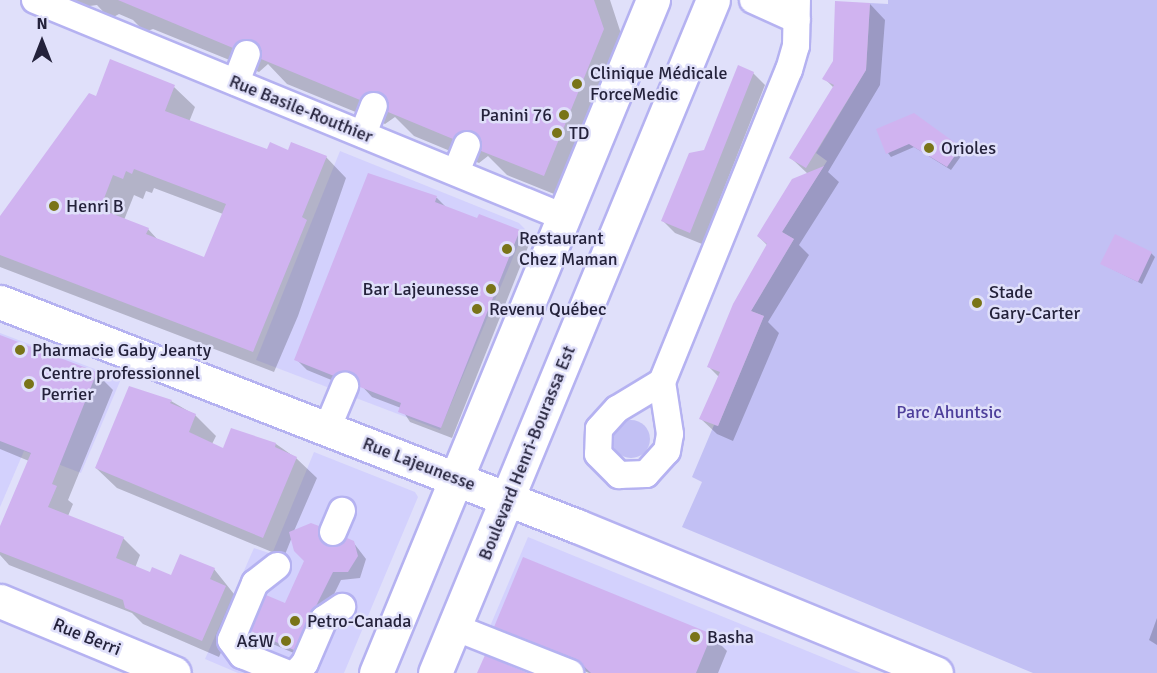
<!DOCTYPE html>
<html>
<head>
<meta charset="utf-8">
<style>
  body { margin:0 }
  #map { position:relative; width:1157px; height:673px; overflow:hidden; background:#e0e0fa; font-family:Signika,sans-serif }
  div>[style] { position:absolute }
  .built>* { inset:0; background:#d3d1fd }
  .green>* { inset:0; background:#c2c0f4 }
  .round { border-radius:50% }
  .shadow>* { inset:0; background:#0003 }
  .building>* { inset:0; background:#d0b3f0 }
  .roads { filter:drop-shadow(2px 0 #b5b2f1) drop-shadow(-2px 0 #b5b2f1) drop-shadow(0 2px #b5b2f1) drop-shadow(0 -2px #b5b2f1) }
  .minor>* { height:26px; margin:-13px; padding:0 13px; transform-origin:13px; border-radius:13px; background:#fff }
  .major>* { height:33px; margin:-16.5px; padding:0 16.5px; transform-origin:16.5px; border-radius:16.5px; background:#fff }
  .dots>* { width:16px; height:16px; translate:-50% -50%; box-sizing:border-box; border:3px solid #e0e0fa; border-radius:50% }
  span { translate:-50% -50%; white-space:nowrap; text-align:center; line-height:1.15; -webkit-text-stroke:5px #e0e0fa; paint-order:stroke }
  .poi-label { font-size:18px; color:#24223b }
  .left { translate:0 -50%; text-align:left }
  .right { translate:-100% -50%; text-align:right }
  .street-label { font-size:18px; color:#24223b }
  .park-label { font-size:18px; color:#4e3f9b }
  .north { position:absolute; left:12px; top:12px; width:60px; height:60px; -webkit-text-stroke:4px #e0e0fa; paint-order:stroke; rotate:0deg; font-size:16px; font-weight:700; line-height:24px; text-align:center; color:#24223b }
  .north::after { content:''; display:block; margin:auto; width:21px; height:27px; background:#24223b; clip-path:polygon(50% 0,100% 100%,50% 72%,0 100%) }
</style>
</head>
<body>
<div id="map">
  <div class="built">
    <div style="clip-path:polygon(340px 151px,519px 223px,525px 229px,440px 430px,256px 360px)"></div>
    <div style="clip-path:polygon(0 333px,121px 379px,81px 473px,24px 451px,0 507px)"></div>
    <div style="clip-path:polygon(314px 452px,415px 492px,418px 497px,344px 673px,238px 673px,205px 659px,254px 548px,272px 554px)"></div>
    <div style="clip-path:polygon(528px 537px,861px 673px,591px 673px,488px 631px)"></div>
  </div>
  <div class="green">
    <div style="clip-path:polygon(888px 0,1157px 0,1157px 673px,1033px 673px,682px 527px,702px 482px,692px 477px,714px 425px,718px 426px,764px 316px,751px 311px,794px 239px,782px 232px,827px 161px,816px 153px,866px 70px,870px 3px,888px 4px)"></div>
    <div class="round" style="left:612px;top:420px;width:38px;height:38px"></div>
  </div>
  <div class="shadow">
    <div style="clip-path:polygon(75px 0,610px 0,628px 55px,569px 200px,507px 175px,488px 156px,479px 163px,414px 136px,395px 117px,385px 124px,287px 84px,268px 64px,259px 72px,153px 29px,145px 32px,133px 20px,119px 14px,110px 19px,97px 5px,82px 7px)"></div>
    <div style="clip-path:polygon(870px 4px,885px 20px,880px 85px,828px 172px,839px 182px,799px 245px,809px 255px,768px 322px,779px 333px,733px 441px,717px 434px,701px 419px,719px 377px,708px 366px,768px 246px,758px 236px,808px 174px,791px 158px,834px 88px,824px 78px)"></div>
    <div style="clip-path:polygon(753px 73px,765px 85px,702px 244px,675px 233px,663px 221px)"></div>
    <div style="clip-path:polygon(evenodd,174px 87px,195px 107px,189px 122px,268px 151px,326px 157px,346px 178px,298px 316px,274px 372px,0 267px,0 219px,97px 98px,174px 87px,154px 188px,223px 214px,205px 259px,159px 241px,148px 229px,124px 220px,134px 195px,143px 199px,146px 191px,152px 193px,154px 188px)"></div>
    <div style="clip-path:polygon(914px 115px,964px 152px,951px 170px,914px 147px,891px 157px,888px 153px)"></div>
    <div style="clip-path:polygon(369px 175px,437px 198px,447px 208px,478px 220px,519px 231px,530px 242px,452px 438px,410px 422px,401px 408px,372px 397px,359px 383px,346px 386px,307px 370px,296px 359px)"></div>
    <div style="clip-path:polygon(1151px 253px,1155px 257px,1142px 284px,1102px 264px)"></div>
    <div style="clip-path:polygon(0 337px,96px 373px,113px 390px,68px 500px,73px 504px,68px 516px,123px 538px,140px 555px,135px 568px,151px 574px,172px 577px,214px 569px,242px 604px,219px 657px,143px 624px,132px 613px,9px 565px,0 555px,0 530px,29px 461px,0 449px)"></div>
    <div style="clip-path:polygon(171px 401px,195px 415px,216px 436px,212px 444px,224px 450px,276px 444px,296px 458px,317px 478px,294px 531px,318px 528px,327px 536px,328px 547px,353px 542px,366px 559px,360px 578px,341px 580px,303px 657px,261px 639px,253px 631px,286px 605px,305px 560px,292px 537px,284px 557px,117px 488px,96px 468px)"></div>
    <div style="clip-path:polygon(524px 559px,712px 636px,727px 651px,718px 673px,589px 673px,511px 642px,496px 626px)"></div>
    <div style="clip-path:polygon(1157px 618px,1157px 645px,1149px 640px)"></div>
  </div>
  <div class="building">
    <div style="clip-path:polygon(118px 0,594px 0,604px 29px,544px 176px,481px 151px,482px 142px,473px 131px,464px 130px,453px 139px,388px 112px,389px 103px,380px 92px,371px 91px,360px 100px,261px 59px,262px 51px,253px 40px,244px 39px,233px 48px)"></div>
    <div style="clip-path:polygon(835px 1px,870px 3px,866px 70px,806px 168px,789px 158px,834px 85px,822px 79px,833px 61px)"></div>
    <div style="clip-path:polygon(evenodd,110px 59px,175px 85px,165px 111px,267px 149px,270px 142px,288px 150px,291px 142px,327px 156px,302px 217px,307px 220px,253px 352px,0 255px,0 216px,89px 93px,96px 96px,110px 59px,134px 169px,226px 204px,204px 257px,146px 234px,149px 228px,100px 209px,113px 175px,123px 179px,126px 171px,132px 174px,134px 169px)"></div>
    <div style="clip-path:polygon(738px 65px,754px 72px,690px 233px,661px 221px,689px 153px,704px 150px)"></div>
    <div style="clip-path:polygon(914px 113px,961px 147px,947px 167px,909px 144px,886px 154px,876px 129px)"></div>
    <div style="clip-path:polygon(824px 166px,782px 232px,794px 239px,751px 311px,764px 316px,718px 426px,699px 419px,720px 372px,707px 367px,733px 304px,767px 244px,757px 236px,792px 179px)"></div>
    <div style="clip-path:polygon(368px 173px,437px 196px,435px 202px,477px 218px,479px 214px,520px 230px,441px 428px,398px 412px,401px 403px,360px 387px,351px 372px,334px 376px,294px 360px)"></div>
    <div style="clip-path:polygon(1115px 234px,1152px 252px,1138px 282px,1100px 264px)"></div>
    <div style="clip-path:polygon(0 335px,97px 372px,52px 484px,57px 486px,48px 507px,124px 537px,116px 558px,150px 572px,152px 567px,171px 575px,180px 554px,215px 568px,210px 579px,226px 586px,202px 641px,125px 608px,123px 600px,0 552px,0 526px,31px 453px,0 441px)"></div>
    <div style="clip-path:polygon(129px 386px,172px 400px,170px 403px,196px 414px,189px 432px,223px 448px,231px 428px,276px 443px,275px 447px,297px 457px,263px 538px,95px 468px)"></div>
    <div style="clip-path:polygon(311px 523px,319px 526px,321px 540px,328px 546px,341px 544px,347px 538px,354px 541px,358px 556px,348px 572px,333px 572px,294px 650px,251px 631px,266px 595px,285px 603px,304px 561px,294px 551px,289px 532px)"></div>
    <div style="clip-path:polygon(523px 557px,712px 634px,696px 673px,591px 673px,576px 659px,494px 627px)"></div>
    <div style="clip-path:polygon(485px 655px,528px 673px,477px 673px)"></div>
  </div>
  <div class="roads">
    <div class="minor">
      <div style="left:35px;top:0;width:574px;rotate:22.32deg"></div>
      <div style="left:753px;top:0;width:48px;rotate:24.4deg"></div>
      <div style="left:236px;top:82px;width:30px;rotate:-69deg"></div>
      <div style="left:363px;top:134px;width:30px;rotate:-69deg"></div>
      <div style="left:456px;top:172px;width:29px;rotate:-68deg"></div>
      <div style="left:662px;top:382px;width:52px;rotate:149deg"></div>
      <div style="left:617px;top:409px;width:27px;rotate:132deg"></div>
      <div style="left:599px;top:429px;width:25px;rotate:92deg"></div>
      <div style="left:598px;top:454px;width:30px;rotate:45deg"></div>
      <div style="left:619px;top:475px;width:27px;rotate:-2deg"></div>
      <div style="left:646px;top:474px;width:31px;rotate:-48deg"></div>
      <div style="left:667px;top:451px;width:17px;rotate:-80deg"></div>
      <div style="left:670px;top:434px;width:53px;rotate:-98.7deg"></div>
      <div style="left:662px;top:382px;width:337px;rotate:-67.9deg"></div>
      <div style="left:789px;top:70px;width:25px;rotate:-74deg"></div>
      <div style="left:796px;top:46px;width:46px;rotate:-88.8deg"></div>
      <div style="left:327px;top:429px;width:47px;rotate:-67.3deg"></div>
      <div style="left:333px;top:532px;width:23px;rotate:-67deg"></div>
      <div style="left:277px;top:566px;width:28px;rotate:142deg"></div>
      <div style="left:255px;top:583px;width:62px;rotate:112.8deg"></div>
      <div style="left:231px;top:640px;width:19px;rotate:54deg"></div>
      <div style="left:242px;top:655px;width:48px;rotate:22.2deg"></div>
      <div style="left:454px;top:627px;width:125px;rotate:21.6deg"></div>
      <div style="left:296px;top:673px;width:13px;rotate:-48deg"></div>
      <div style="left:305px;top:663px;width:48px;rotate:-66.6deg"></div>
      <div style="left:324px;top:619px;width:22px;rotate:-34deg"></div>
    </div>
    <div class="major">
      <div style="left:0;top:302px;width:619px;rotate:21.22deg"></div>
      <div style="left:577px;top:526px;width:388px;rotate:22.3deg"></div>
      <div style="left:0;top:601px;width:188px;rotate:22.5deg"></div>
      <div style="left:376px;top:673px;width:728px;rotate:-67.63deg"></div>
      <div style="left:435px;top:673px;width:728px;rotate:-67.56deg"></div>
    </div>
  </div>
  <div class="dots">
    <div style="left:577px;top:84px;background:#797418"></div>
    <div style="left:564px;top:115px;background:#797418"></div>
    <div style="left:557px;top:133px;background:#797418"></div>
    <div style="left:929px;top:148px;background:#797418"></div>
    <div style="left:54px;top:206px;background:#797418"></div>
    <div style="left:507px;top:249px;background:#797418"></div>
    <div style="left:491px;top:289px;background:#797418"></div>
    <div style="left:977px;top:303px;background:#797418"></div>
    <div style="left:477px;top:309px;background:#797418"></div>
    <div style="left:20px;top:350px;background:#797418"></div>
    <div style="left:29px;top:384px;background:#797418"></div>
    <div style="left:295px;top:621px;background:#797418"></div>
    <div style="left:695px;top:637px;background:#797418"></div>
    <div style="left:286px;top:641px;background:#797418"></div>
  </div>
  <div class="poi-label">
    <span class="left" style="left:590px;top:84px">Clinique Médicale<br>ForceMedic</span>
    <span class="right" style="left:552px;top:115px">Panini 76</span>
    <span class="left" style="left:569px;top:133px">TD</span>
    <span class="left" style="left:941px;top:148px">Orioles</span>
    <span class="left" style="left:66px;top:206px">Henri B</span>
    <span class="left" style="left:519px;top:249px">Restaurant<br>Chez Maman</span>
    <span class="right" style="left:479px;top:289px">Bar Lajeunesse</span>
    <span class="left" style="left:989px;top:303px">Stade<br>Gary-Carter</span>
    <span class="left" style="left:489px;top:309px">Revenu Québec</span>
    <span class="left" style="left:32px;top:350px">Pharmacie Gaby Jeanty</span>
    <span class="left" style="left:41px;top:384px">Centre professionnel<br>Perrier</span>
    <span class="left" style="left:307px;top:621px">Petro-Canada</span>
    <span class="left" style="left:707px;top:637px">Basha</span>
    <span class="right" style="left:274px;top:641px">A&amp;W</span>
  </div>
  <div class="street-label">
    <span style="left:301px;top:109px;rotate:22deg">Rue Basile-Routhier</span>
    <span style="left:527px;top:453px;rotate:-68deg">Boulevard Henri-Bourassa Est</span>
    <span style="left:419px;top:464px;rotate:21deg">Rue Lajeunesse</span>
    <span style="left:87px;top:637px;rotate:22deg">Rue Berri</span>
  </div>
  <div class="park-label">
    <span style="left:949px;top:412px">Parc Ahuntsic</span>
  </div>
  <div class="north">N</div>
</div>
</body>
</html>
